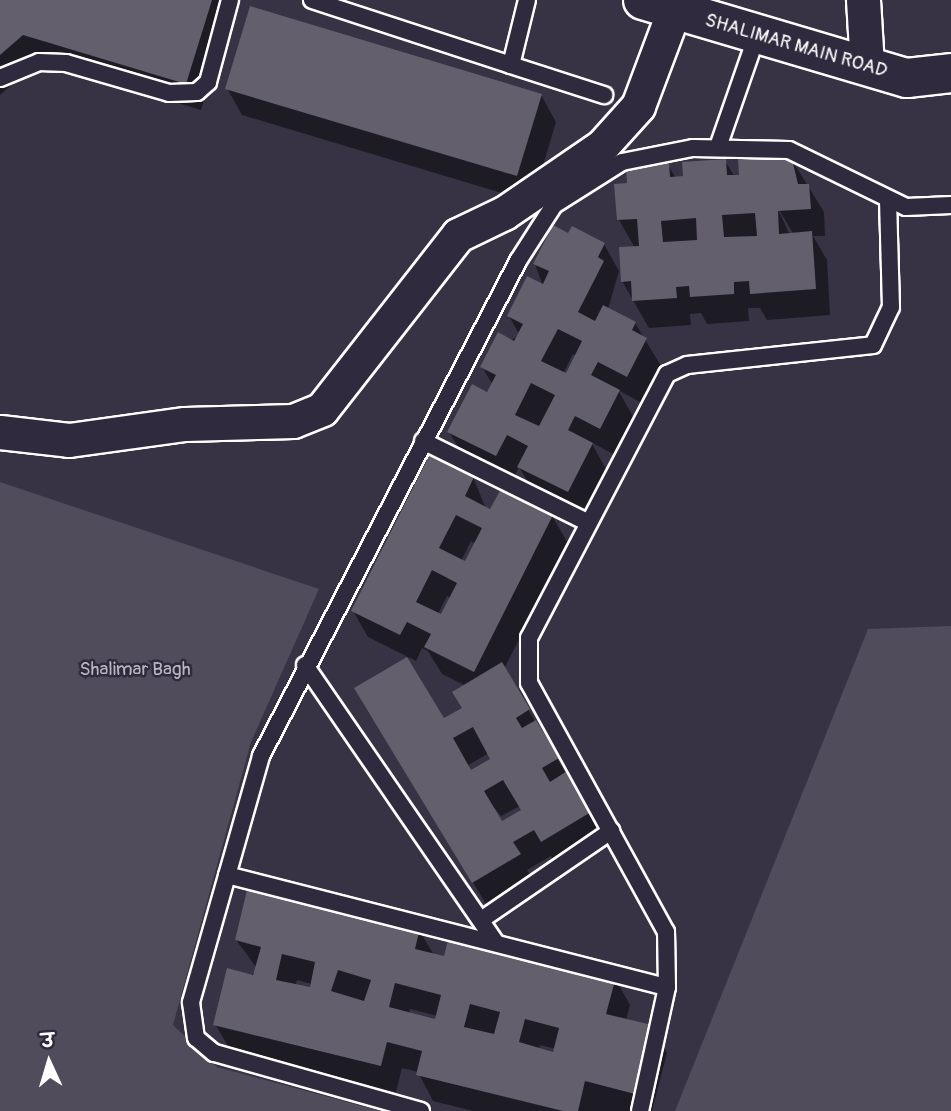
<!DOCTYPE html>
<html>
<head>
<meta charset="utf-8">
<style>
  body { margin:0 }
  #map { position:relative; width:951px; height:1111px; overflow:hidden; background:#373345; font-family:Pangolin,"Playpen Sans Deva",sans-serif }
  div>[style] { position:absolute }
  .green>* { inset:0; background:#514c5c }
  .shadow>* { inset:0; background:#0007 }
  .building>* { inset:0; background:#635f6d }
  .roads { filter:drop-shadow(2px 0 #fff) drop-shadow(-2px 0 #fff) drop-shadow(0 2px #fff) drop-shadow(0 -2px #fff) }
  .service>* { height:16px; margin:-8px; padding:0 8px; transform-origin:8px; border-radius:8px; background:#2f2a3d }
  .minor>* { height:33px; margin:-16.5px; padding:0 16.5px; transform-origin:16.5px; border-radius:16.5px; background:#2f2a3d }
  .tertiary>* { height:38px; margin:-19px; padding:0 19px; transform-origin:19px; border-radius:19px; background:#2f2a3d }
  span { translate:-50% -50%; white-space:nowrap; text-align:center; line-height:1.15; -webkit-text-stroke:5px #2f2a3d; paint-order:stroke }
  .street-label { font-size:19px; color:#fff }
  .park-label { font-size:19px; color:#b9b7be }
  .north { position:absolute; left:14px; top:1027px; width:70px; height:70px; -webkit-text-stroke:5px #2f2a3d; paint-order:stroke; rotate:356deg; font-size:19px; font-weight:700; line-height:28px; text-align:center; color:#fff }
  .north::after { content:''; display:block; margin:auto; width:24px; height:32px; background:#fff; clip-path:polygon(50% 0,100% 100%,50% 72%,0 100%) }
</style>
</head>
<body>
<div id="map">
  <div class="green">
    <div style="clip-path:polygon(0 482px,319px 589px,251px 742px,173px 1025px,217px 1067px,381px 1111px,0 1111px)"></div>
    <div style="clip-path:polygon(951px 626px,951px 1111px,675px 1111px,868px 629px)"></div>
  </div>
  <div class="shadow">
    <div style="clip-path:polygon(0 0,221px 0,230px 16px,201px 110px,39px 61px,0 95px)"></div>
    <div style="clip-path:polygon(227px 88px,541px 95px,556px 122px,532px 202px,242px 115px)"></div>
    <div style="clip-path:polygon(evenodd,790px 157px,824px 212px,825px 236px,813px 236px,827px 260px,830px 315px,767px 320px,760px 308px,748px 308px,749px 321px,707px 324px,701px 313px,690px 314px,691px 325px,649px 328px,622px 281px,635px 248px,619px 220px,629px 185px,668px 165px,676px 178px,685px 178px,725px 161px,735px 177px,790px 157px,775px 203px,794px 235px,790px 235px,775px 203px)"></div>
    <div style="clip-path:polygon(evenodd,569px 235px,604px 244px,619px 271px,608px 309px,635px 323px,661px 366px,642px 403px,618px 390px,634px 418px,615px 455px,591px 442px,607px 471px,583px 518px,535px 494px,519px 467px,512px 482px,465px 458px,449px 432px,493px 385px,482px 367px,519px 334px,509px 316px,543px 286px,535px 264px,569px 235px,573px 354px,576px 356px,566px 376px,563px 374px,573px 354px)"></div>
    <div style="clip-path:polygon(evenodd,473px 477px,486px 509px,552px 516px,568px 543px,504px 669px,605px 840px,558px 868px,551px 856px,527px 870px,535px 882px,489px 909px,372px 715px,444px 721px,464px 709px,466px 686px,442px 674px,428px 651px,422px 648px,416px 661px,368px 637px,353px 611px,473px 477px,471px 541px,476px 544px,466px 563px,461px 561px,471px 541px,473px 477px,447px 596px,451px 598px,441px 616px,438px 614px,447px 596px,473px 477px,489px 753px,492px 760px,470px 772px,467px 766px,489px 753px,473px 477px,485px 796px,501px 816px,520px 806px,523px 811px,503px 827px,485px 796px)"></div>
    <div style="clip-path:polygon(evenodd,419px 930px,434px 955px,615px 978px,630px 1005px,626px 1020px,651px 1027px,667px 1053px,652px 1111px,473px 1111px,433px 1101px,418px 1072px,402px 1068px,396px 1092px,231px 1051px,215px 1024px,257px 968px,236px 940px,419px 930px,297px 980px,312px 984px,311px 989px,295px 986px,297px 980px,419px 930px,410px 1009px,438px 1016px,437px 1021px,409px 1014px,410px 1009px,419px 930px,540px 1045px,556px 1049px,554px 1054px,539px 1049px,540px 1045px)"></div>
  </div>
  <div class="building">
    <div style="clip-path:polygon(0 0,212px 0,186px 84px,23px 35px,0 55px)"></div>
    <div style="clip-path:polygon(250px 6px,542px 94px,517px 176px,225px 89px)"></div>
    <div style="clip-path:polygon(evenodd,791px 155px,798px 184px,809px 184px,811px 209px,778px 211px,779px 234px,812px 231px,816px 289px,750px 294px,749px 281px,734px 282px,734px 294px,690px 297px,689px 286px,676px 287px,677px 298px,632px 301px,631px 281px,621px 282px,619px 247px,639px 246px,637px 219px,617px 220px,614px 184px,627px 183px,626px 166px,669px 163px,670px 177px,683px 176px,682px 162px,726px 159px,727px 175px,739px 175px,738px 158px,791px 155px,755px 213px,757px 236px,724px 237px,722px 215px,755px 213px,791px 155px,696px 218px,697px 240px,663px 242px,661px 221px,696px 218px)"></div>
    <div style="clip-path:polygon(evenodd,553px 225px,568px 233px,572px 226px,605px 243px,598px 257px,604px 261px,578px 312px,595px 321px,603px 305px,636px 322px,632px 330px,647px 338px,627px 377px,598px 362px,591px 375px,620px 390px,600px 429px,575px 416px,568px 430px,593px 443px,568px 492px,517px 467px,528px 446px,507px 435px,496px 456px,447px 432px,472px 384px,487px 392px,496px 375px,480px 367px,498px 332px,514px 341px,523px 324px,507px 316px,527px 276px,543px 284px,549px 271px,533px 264px,553px 225px,558px 329px,582px 341px,566px 373px,541px 361px,558px 329px,553px 225px,531px 383px,555px 395px,539px 426px,515px 415px,531px 383px)"></div>
    <div style="clip-path:polygon(evenodd,430px 454px,475px 475px,465px 496px,490px 509px,501px 489px,553px 515px,474px 672px,424px 647px,431px 634px,407px 622px,400px 635px,351px 611px,430px 454px,456px 515px,482px 528px,465px 561px,439px 548px,456px 515px,430px 454px,432px 570px,457px 583px,441px 614px,416px 602px,432px 570px)"></div>
    <div style="clip-path:polygon(evenodd,407px 657px,444px 718px,462px 708px,452px 692px,502px 662px,530px 709px,516px 718px,522px 728px,536px 720px,559px 758px,542px 768px,550px 782px,567px 771px,591px 812px,541px 842px,534px 830px,513px 842px,521px 854px,472px 883px,354px 688px,407px 657px,473px 727px,490px 759px,471px 770px,453px 738px,473px 727px,407px 657px,503px 780px,521px 810px,502px 821px,484px 791px,503px 780px)"></div>
    <div style="clip-path:polygon(evenodd,248px 886px,420px 928px,415px 949px,444px 956px,449px 936px,616px 977px,606px 1014px,652px 1025px,635px 1094px,585px 1081px,578px 1111px,563px 1111px,416px 1075px,422px 1051px,387px 1042px,381px 1066px,213px 1025px,227px 968px,253px 975px,261px 947px,235px 940px,248px 886px,282px 954px,315px 962px,310px 987px,276px 980px,282px 954px,248px 886px,338px 970px,371px 980px,364px 1001px,331px 991px,338px 970px,248px 886px,395px 983px,441px 995px,435px 1019px,389px 1007px,395px 983px,248px 886px,470px 1004px,500px 1012px,494px 1034px,464px 1027px,470px 1004px,248px 886px,525px 1019px,559px 1028px,553px 1052px,519px 1042px,525px 1019px)"></div>
  </div>
  <div class="roads">
    <div class="service">
      <div style="left:312px;top:0;width:209px;rotate:18.1deg"></div>
      <div style="left:511px;top:65px;width:67px;rotate:-76.2deg"></div>
      <div style="left:511px;top:65px;width:98px;rotate:17.9deg"></div>
      <div style="left:0;top:78px;width:42px;rotate:-22.3deg"></div>
      <div style="left:39px;top:62px;width:27px;rotate:2deg"></div>
      <div style="left:66px;top:63px;width:107px;rotate:16.2deg"></div>
      <div style="left:169px;top:93px;width:28px;rotate:-2deg"></div>
      <div style="left:197px;top:92px;width:15px;rotate:-42deg"></div>
      <div style="left:208px;top:82px;width:85px;rotate:-75deg"></div>
      <div style="left:718px;top:147px;width:119px;rotate:-70.8deg"></div>
      <div style="left:423px;top:441px;width:181px;rotate:26.3deg"></div>
      <div style="left:305px;top:665px;width:335px;rotate:55.5deg"></div>
      <div style="left:227px;top:875px;width:454px;rotate:14.3deg"></div>
      <div style="left:481px;top:920px;width:158px;rotate:-34.4deg"></div>
      <div style="left:421px;top:1111px;width:215px;rotate:-164.3deg"></div>
      <div style="left:214px;top:1053px;width:23px;rotate:-140deg"></div>
      <div style="left:196px;top:1038px;width:36px;rotate:-98deg"></div>
      <div style="left:191px;top:1002px;width:256px;rotate:-74.1deg"></div>
      <div style="left:261px;top:756px;width:558px;rotate:-62.56deg"></div>
      <div style="left:518px;top:261px;width:67px;rotate:-57.3deg"></div>
      <div style="left:554px;top:205px;width:80px;rotate:-32.3deg"></div>
      <div style="left:622px;top:162px;width:72px;rotate:-11.2deg"></div>
      <div style="left:693px;top:148px;width:96px;rotate:1.2deg"></div>
      <div style="left:789px;top:150px;width:130px;rotate:26deg"></div>
      <div style="left:906px;top:207px;width:45px;rotate:-2.5deg"></div>
      <div style="left:640px;top:1111px;width:127px;rotate:-77.7deg"></div>
      <div style="left:667px;top:987px;width:55px;rotate:-91deg"></div>
      <div style="left:666px;top:932px;width:284px;rotate:-118.8deg"></div>
      <div style="left:529px;top:683px;width:45px;rotate:-90deg"></div>
      <div style="left:529px;top:638px;width:298px;rotate:-62.4deg"></div>
      <div style="left:667px;top:374px;width:22px;rotate:-24deg"></div>
      <div style="left:687px;top:365px;width:187px;rotate:-6.1deg"></div>
      <div style="left:873px;top:345px;width:42px;rotate:-64.7deg"></div>
      <div style="left:891px;top:307px;width:107px;rotate:-91.6deg"></div>
    </div>
    <div class="minor">
      <div style="left:863px;top:0;width:66px;rotate:86.5deg"></div>
      <div style="left:0;top:432px;width:69px;rotate:6.6deg"></div>
      <div style="left:69px;top:440px;width:117px;rotate:-7.9deg"></div>
      <div style="left:185px;top:424px;width:108px;rotate:-1.6deg"></div>
      <div style="left:293px;top:421px;width:31px;rotate:-22deg"></div>
      <div style="left:322px;top:409px;width:221px;rotate:-52deg"></div>
      <div style="left:458px;top:235px;width:51px;rotate:-25.6deg"></div>
      <div style="left:504px;top:213px;width:119px;rotate:-34.4deg"></div>
      <div style="left:602px;top:146px;width:54px;rotate:-48deg"></div>
      <div style="left:638px;top:106px;width:103px;rotate:-69.4deg"></div>
    </div>
    <div class="tertiary">
      <div style="left:643px;top:0;width:275px;rotate:16.5deg"></div>
      <div style="left:907px;top:78px;width:44px;rotate:-6.5deg"></div>
    </div>
  </div>
  <div class="street-label">
    <span style="left:796px;top:46px;rotate:16deg">SHALIMAR MAIN ROAD</span>
  </div>
  <div class="park-label">
    <span style="left:135px;top:670px">Shalimar Bagh</span>
  </div>
  <div class="north">उ</div>
</div>
</body>
</html>
